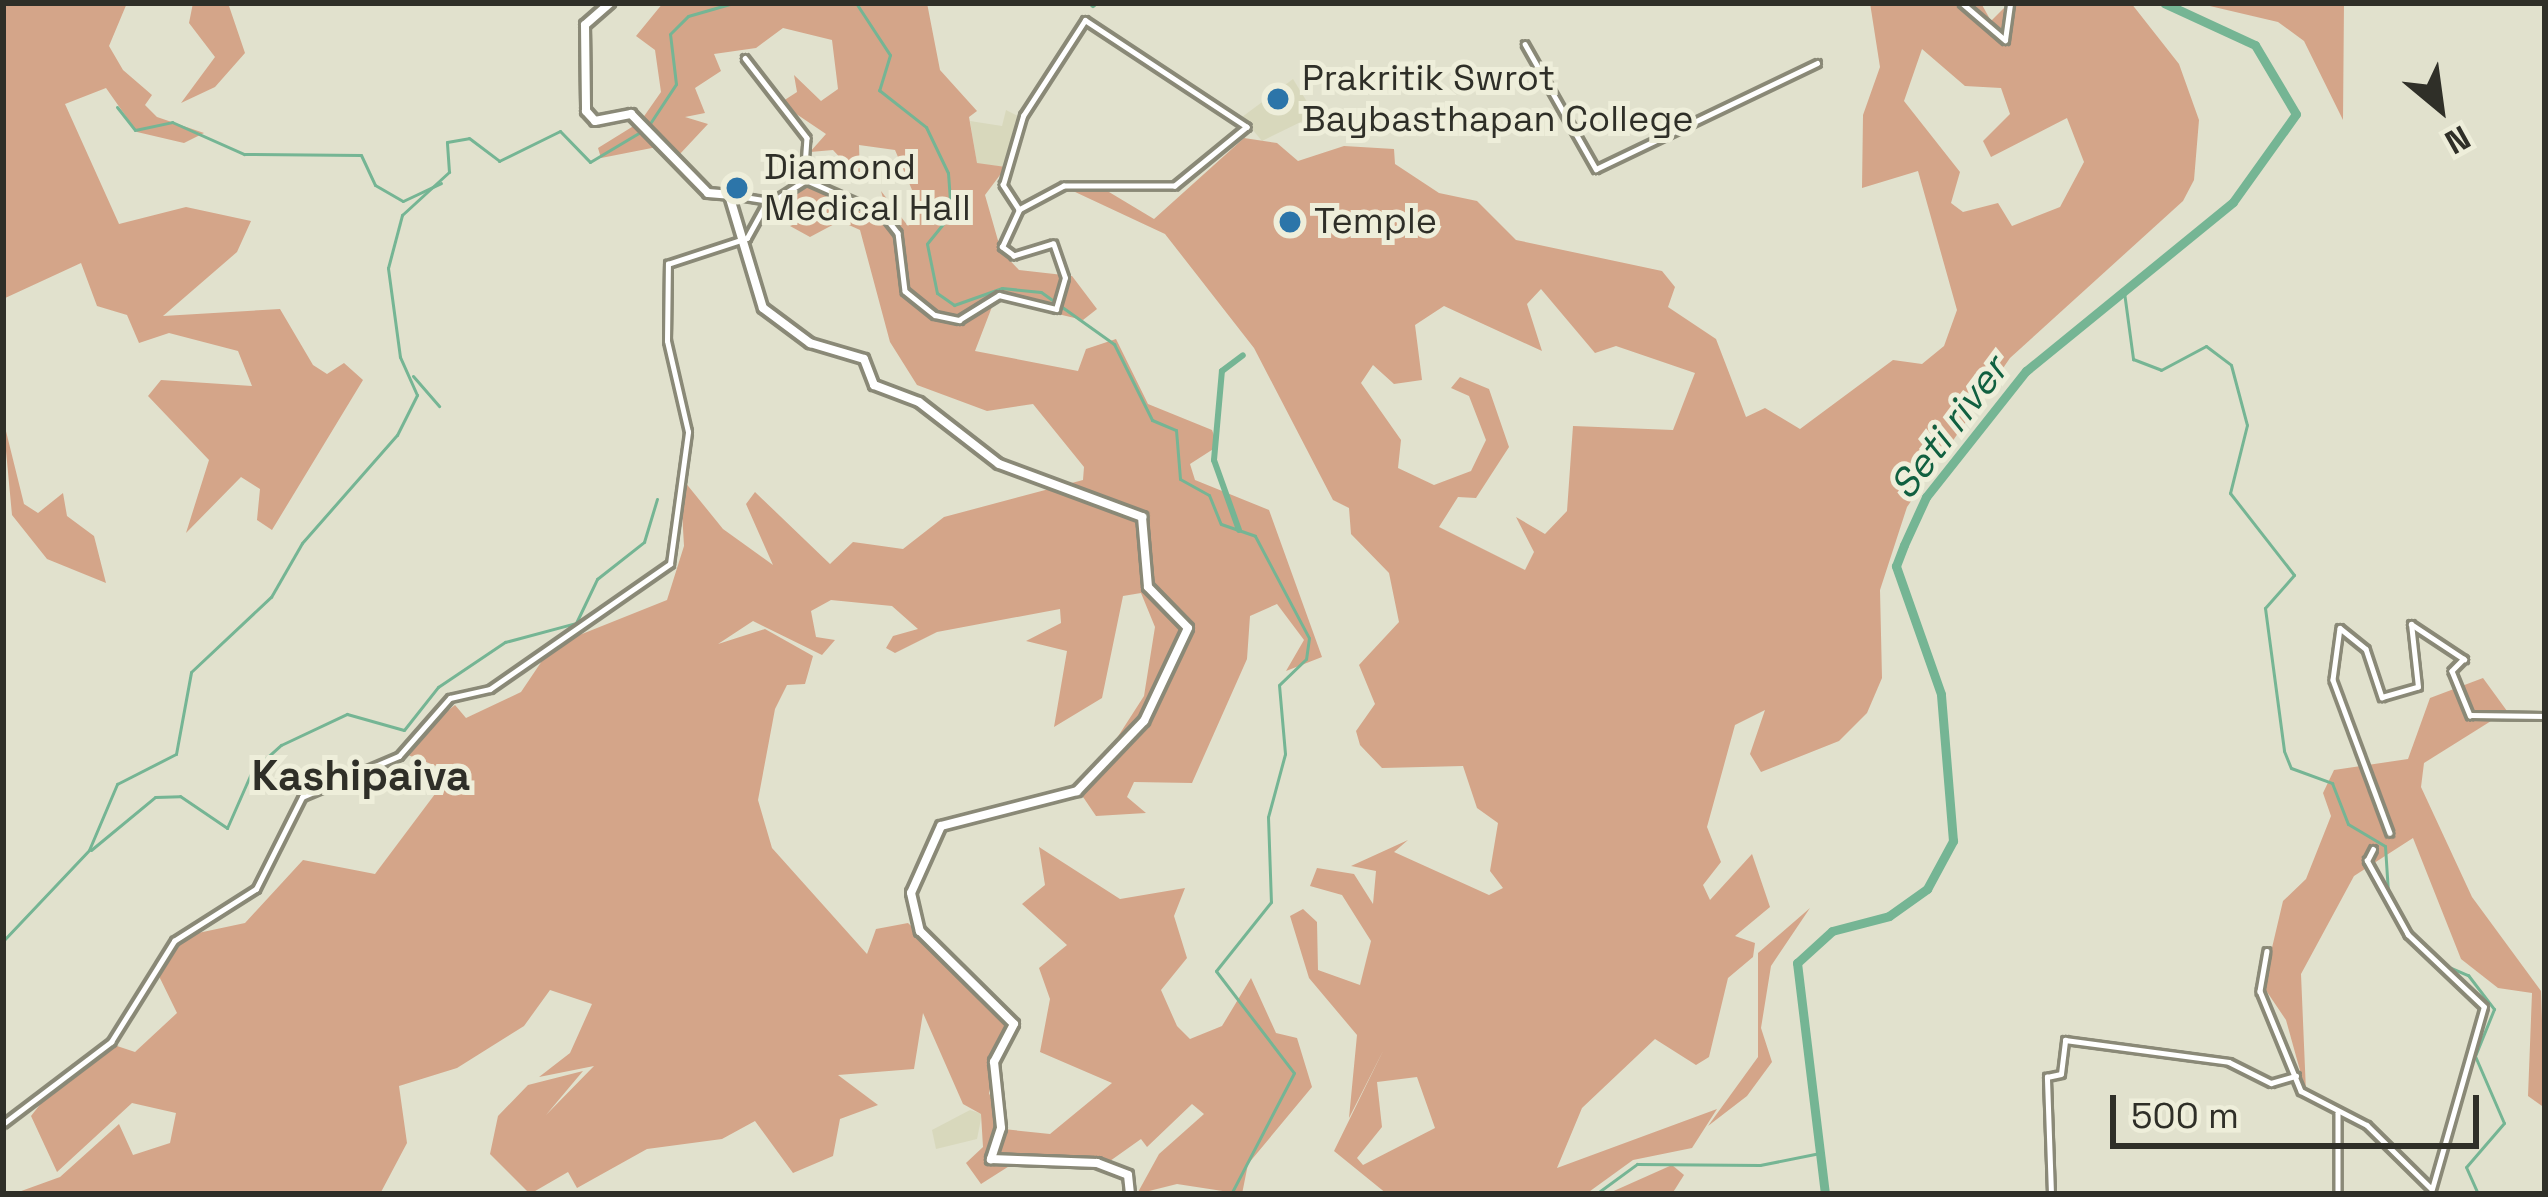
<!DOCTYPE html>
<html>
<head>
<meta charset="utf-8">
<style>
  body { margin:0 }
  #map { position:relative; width:2548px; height:1197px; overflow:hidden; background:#e1e1cd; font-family:"Space Grotesk",sans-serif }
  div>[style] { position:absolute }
  .built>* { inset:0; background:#d8d8bc }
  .green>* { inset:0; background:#d4a589 }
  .stream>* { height:3px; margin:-1.5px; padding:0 1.5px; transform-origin:1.5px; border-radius:1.5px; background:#75b594 }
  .canal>* { height:6px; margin:-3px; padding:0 3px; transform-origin:3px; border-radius:3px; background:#75b594 }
  .river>* { height:9px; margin:-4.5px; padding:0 4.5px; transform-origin:4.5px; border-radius:4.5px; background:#75b594 }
  .roads { filter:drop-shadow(3px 0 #8a8977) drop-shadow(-3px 0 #8a8977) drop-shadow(0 3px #8a8977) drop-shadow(0 -3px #8a8977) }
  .street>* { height:4.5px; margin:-2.25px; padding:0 2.25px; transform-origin:2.25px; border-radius:2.25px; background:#fff }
  .secondary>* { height:8px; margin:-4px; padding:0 4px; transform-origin:4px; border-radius:4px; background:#fff }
  .dots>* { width:33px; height:33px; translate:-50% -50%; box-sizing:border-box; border:6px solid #eeeeda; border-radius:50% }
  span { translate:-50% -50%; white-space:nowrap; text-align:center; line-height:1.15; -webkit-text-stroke:10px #eeeeda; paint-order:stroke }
  .poi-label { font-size:36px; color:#2f2f28 }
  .left { translate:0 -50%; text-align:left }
  .water-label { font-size:39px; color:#106040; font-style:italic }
  .quarter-label { font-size:42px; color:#2f2f28; font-weight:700 }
  .frame { position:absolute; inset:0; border:6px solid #2f2f28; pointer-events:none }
  .north { position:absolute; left:2380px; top:48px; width:120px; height:120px; -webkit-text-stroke:9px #eeeeda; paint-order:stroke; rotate:151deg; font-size:33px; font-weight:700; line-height:48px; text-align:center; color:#2f2f28 }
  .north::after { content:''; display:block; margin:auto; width:42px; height:54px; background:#2f2f28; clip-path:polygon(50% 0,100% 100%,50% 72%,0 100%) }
  .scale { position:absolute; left:2110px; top:1095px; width:369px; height:54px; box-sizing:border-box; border:6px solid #2f2f28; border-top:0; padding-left:15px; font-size:36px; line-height:42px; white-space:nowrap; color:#2f2f28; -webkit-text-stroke:9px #eeeeda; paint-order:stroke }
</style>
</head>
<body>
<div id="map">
  <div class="built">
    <div style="clip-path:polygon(1293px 79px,1315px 115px,1262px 141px,1242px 117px)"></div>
    <div style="clip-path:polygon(1006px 110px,1018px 116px,1006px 167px,977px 164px,970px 121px,1002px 126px)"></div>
    <div style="clip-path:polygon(970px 1110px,982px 1114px,977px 1139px,936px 1149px,932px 1130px)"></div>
  </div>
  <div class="green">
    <div style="clip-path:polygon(3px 3px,127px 3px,109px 46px,123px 70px,152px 95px,145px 105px,157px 117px,204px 133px,184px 143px,137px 132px,106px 88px,65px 104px,119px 224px,186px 207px,251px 221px,237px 252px,163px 316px,280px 309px,313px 365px,327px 374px,344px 363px,363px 380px,272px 530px,257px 520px,260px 489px,241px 477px,186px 533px,209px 460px,148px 396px,161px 380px,252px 386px,238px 351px,169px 333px,139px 343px,127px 315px,97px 306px,81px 263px,3px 299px)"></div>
    <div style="clip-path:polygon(193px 3px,228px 3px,245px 53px,215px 87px,181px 103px,215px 57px,189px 23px)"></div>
    <div style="clip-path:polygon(663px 3px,927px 3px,940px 70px,977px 111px,969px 117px,977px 163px,1006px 167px,985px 195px,1001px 251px,1019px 270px,1072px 276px,1097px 309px,1083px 320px,995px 299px,975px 351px,1078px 371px,1086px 349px,1116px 339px,1148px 404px,1212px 430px,1218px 446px,1190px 464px,1195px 480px,1269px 510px,1322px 657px,1286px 671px,1304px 640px,1277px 604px,1250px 616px,1247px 659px,1192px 783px,1134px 782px,1127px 797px,1146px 813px,1096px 816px,1081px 794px,1144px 696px,1155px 627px,1141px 593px,1123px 596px,1102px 698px,1054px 727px,1067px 651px,1026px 641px,1061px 623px,1060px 609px,937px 632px,895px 653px,886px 648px,893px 636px,918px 629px,892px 606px,831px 600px,811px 611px,816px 637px,835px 640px,822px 655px,753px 621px,718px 644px,765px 629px,813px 656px,805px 684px,787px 685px,775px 709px,758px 800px,772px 848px,867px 954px,876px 929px,908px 923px,1008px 1018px,989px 1093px,1003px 1129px,1050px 1134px,1112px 1083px,1040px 1052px,1050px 999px,1039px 968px,1067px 945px,1022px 904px,1045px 885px,1039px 847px,1120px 899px,1185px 888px,1174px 916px,1187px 958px,1161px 990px,1177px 1026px,1190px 1039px,1222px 1026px,1251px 978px,1276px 1033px,1297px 1038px,1312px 1087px,1248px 1164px,1242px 1194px,1177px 1184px,1137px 1194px,1159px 1154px,1204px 1114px,1192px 1104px,1147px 1147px,1141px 1139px,1110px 1161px,1022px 1158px,981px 1184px,966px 1163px,983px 1147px,981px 1114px,963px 1104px,923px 1013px,914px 1069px,838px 1075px,878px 1105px,840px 1119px,833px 1156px,793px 1173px,755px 1121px,722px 1139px,647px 1149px,577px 1188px,568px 1172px,530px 1194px,490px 1154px,498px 1116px,528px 1085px,583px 1071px,546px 1115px,594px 1066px,539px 1077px,570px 1053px,592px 1004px,550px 990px,524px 1026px,457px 1068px,399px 1086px,407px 1143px,380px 1194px,13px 1194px,60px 1177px,119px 1124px,133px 1155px,170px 1143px,176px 1113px,132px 1103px,57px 1172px,31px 1116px,72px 1064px,111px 1044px,135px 1052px,177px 1013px,155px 968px,184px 936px,245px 923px,303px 860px,375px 874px,441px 786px,439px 767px,408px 755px,424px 730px,455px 705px,466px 718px,521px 692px,552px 646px,667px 600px,684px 546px,680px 476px,723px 529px,773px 565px,746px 504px,755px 492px,830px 564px,853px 542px,903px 549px,944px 517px,1083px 480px,1084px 467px,1033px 404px,987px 411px,917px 385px,890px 342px,860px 230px,840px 221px,810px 237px,790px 226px,816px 216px,786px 196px,799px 186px,829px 191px,837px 217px,844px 208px,888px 217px,881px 191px,908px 226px,921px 211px,895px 150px,859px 145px,860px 179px,833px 150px,810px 152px,826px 134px,780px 103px,797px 92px,794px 75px,821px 101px,838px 89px,832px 40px,783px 28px,756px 48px,714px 54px,721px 71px,695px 88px,705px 113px,685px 117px,708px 124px,679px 155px,662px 146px,601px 158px,598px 148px,640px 122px,661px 92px,655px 50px,636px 36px)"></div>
    <div style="clip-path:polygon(evenodd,1870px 3px,1981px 3px,1991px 21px,2009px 3px,2131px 3px,2179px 64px,2199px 120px,2194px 180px,2183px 201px,2010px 358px,1907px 507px,1880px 590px,1882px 678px,1867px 713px,1839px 741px,1761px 772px,1750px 754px,1765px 710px,1735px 725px,1707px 827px,1721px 862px,1703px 885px,1710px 900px,1752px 854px,1770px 907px,1735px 936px,1755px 943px,1753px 957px,1728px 978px,1709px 1057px,1696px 1065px,1655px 1039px,1582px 1108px,1557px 1168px,1717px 1109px,1692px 1148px,1633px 1160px,1586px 1194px,1387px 1194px,1334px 1151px,1383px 1051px,1349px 1118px,1357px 1035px,1309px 978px,1290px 916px,1303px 909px,1317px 922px,1318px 970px,1360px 985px,1371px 941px,1342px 895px,1310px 886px,1317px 868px,1354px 874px,1373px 904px,1376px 871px,1351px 866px,1408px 840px,1394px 852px,1489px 895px,1503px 888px,1490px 871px,1498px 823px,1477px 808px,1463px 766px,1382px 768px,1360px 745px,1356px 731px,1375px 704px,1359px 665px,1399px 622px,1389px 573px,1351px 534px,1349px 508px,1333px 500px,1254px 348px,1165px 234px,1073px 191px,1099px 186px,1154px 219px,1244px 138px,1277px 143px,1298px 161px,1344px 146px,1394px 149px,1395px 164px,1439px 193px,1477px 201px,1516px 240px,1662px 271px,1675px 287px,1668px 307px,1716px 339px,1746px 417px,1765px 408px,1800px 429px,1893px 360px,1922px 364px,1944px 346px,1957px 310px,1918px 171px,1862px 188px,1863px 115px,1880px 67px,1870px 3px,1922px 49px,1965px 86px,2001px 88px,2010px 114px,1983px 141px,1991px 157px,2067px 118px,2084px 162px,2060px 207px,2012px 226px,1998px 203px,1963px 212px,1951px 203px,1960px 172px,1904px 101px,1922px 49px,1870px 3px,1541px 289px,1595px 353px,1616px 346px,1695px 373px,1673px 430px,1573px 426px,1567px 511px,1545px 534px,1516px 517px,1534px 552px,1525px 570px,1439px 527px,1458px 497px,1476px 498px,1509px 447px,1489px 389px,1460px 377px,1451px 388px,1469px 396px,1486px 440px,1471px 471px,1434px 485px,1398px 468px,1401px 440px,1361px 383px,1373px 365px,1394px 384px,1422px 380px,1415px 325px,1444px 306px,1542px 351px,1527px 304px,1541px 289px,1870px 3px,1417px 1077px,1435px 1128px,1363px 1165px,1357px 1158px,1382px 1127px,1377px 1082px,1417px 1077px)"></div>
    <div style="clip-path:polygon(2197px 3px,2344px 3px,2343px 120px,2304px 41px,2278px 22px)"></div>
    <div style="clip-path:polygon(3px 419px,24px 504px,38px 513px,63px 493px,67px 516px,94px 536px,106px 583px,47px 559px,12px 515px)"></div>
    <div style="clip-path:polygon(2483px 678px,2507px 711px,2424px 763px,2421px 787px,2472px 897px,2541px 991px,2545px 1108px,2528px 1096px,2532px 993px,2498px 988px,2461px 959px,2413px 838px,2354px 876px,2301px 974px,2306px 1092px,2286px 1020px,2263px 986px,2283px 901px,2306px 879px,2331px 816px,2323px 793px,2334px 770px,2408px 759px,2430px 698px)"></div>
    <div style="clip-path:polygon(1810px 908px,1771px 966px,1761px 1028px,1772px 1062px,1747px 1096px,1708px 1126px,1758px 1057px,1758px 953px)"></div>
    <div style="clip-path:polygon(1672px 1165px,1684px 1175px,1672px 1194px,1607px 1194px)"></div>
  </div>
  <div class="stream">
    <div style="left:856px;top:3px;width:62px;rotate:56.8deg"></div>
    <div style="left:890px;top:55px;width:37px;rotate:107deg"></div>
    <div style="left:879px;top:90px;width:60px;rotate:38.2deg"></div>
    <div style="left:926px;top:127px;width:51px;rotate:64.4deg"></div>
    <div style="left:948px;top:173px;width:41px;rotate:85.8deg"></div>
    <div style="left:951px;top:214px;width:38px;rotate:129deg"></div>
    <div style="left:927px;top:244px;width:50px;rotate:78.5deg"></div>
    <div style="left:937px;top:293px;width:21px;rotate:35deg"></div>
    <div style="left:954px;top:305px;width:51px;rotate:-19.5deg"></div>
    <div style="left:1002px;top:288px;width:39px;rotate:6deg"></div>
    <div style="left:1041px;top:292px;width:90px;rotate:35.5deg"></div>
    <div style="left:1114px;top:344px;width:85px;rotate:63.4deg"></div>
    <div style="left:1152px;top:420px;width:26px;rotate:23deg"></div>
    <div style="left:1176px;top:430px;width:49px;rotate:85.3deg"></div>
    <div style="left:1180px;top:479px;width:33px;rotate:29deg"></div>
    <div style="left:1209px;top:495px;width:31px;rotate:68deg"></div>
    <div style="left:1221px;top:524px;width:36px;rotate:19deg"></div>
    <div style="left:1255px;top:536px;width:115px;rotate:62.1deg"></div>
    <div style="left:1309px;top:638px;width:21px;rotate:98deg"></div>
    <div style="left:1306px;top:659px;width:37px;rotate:136deg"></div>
    <div style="left:1279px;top:685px;width:69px;rotate:85deg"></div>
    <div style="left:1285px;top:754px;width:65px;rotate:105.1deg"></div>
    <div style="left:1268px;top:817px;width:85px;rotate:88deg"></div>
    <div style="left:1271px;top:902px;width:88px;rotate:128.6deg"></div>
    <div style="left:1216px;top:971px;width:128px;rotate:52.6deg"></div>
    <div style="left:1294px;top:1073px;width:136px;rotate:117.5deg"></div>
    <div style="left:117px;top:107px;width:29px;rotate:52deg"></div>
    <div style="left:135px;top:130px;width:38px;rotate:-12deg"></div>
    <div style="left:172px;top:122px;width:79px;rotate:24deg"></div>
    <div style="left:244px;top:154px;width:117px;rotate:0.5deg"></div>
    <div style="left:361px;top:155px;width:33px;rotate:65deg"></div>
    <div style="left:375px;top:185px;width:32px;rotate:30deg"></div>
    <div style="left:403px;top:201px;width:42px;rotate:-25.3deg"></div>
    <div style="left:649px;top:125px;width:49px;rotate:-56.6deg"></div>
    <div style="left:676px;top:84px;width:50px;rotate:-96.8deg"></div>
    <div style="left:670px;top:34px;width:25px;rotate:-45deg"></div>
    <div style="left:688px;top:16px;width:47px;rotate:-16.1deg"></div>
    <div style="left:2124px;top:292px;width:68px;rotate:82.3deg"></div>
    <div style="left:2133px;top:359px;width:30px;rotate:21deg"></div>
    <div style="left:2161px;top:370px;width:51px;rotate:-28.1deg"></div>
    <div style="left:2206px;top:346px;width:31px;rotate:37deg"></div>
    <div style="left:2231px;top:365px;width:62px;rotate:75.1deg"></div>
    <div style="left:2247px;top:425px;width:70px;rotate:104deg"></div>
    <div style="left:2230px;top:493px;width:104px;rotate:52deg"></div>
    <div style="left:2294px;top:575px;width:44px;rotate:131.3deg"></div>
    <div style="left:2265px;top:608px;width:144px;rotate:82.4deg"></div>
    <div style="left:2284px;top:751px;width:18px;rotate:68deg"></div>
    <div style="left:2291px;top:768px;width:44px;rotate:20.1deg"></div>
    <div style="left:2332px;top:783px;width:44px;rotate:68.7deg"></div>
    <div style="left:2348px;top:824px;width:43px;rotate:30.7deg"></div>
    <div style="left:2385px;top:846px;width:47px;rotate:86.3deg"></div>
    <div style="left:413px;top:376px;width:40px;rotate:49deg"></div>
    <div style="left:91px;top:850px;width:83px;rotate:-39.6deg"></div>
    <div style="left:155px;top:797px;width:25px;rotate:-2deg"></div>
    <div style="left:180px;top:796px;width:57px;rotate:34.2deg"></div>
    <div style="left:227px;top:828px;width:62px;rotate:-66.3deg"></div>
    <div style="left:252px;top:771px;width:39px;rotate:-42deg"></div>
    <div style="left:281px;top:745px;width:73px;rotate:-25.2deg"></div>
    <div style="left:347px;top:714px;width:59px;rotate:15.7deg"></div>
    <div style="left:404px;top:730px;width:55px;rotate:-51.7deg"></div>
    <div style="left:438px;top:687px;width:81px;rotate:-33.9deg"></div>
    <div style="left:505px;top:642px;width:73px;rotate:-15deg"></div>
    <div style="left:576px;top:623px;width:49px;rotate:-64.5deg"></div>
    <div style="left:597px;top:579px;width:60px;rotate:-38.2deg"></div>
    <div style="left:644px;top:542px;width:45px;rotate:-73.2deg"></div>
    <div style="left:3px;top:941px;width:125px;rotate:-46.6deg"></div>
    <div style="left:89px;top:850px;width:72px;rotate:-67deg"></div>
    <div style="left:117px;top:784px;width:66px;rotate:-27deg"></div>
    <div style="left:176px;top:754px;width:83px;rotate:-79.6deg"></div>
    <div style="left:191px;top:672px;width:110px;rotate:-43.2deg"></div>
    <div style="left:271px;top:597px;width:62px;rotate:-60.1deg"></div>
    <div style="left:302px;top:543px;width:144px;rotate:-48.7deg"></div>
    <div style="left:397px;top:435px;width:45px;rotate:-63.4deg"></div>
    <div style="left:417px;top:395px;width:42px;rotate:-114.1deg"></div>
    <div style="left:400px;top:357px;width:90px;rotate:-97.7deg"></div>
    <div style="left:388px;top:268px;width:55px;rotate:-75.2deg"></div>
    <div style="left:402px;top:215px;width:64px;rotate:-42.5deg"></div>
    <div style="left:449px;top:172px;width:30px;rotate:-94deg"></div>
    <div style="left:447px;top:142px;width:22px;rotate:-10deg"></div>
    <div style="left:469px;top:138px;width:38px;rotate:37deg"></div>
    <div style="left:499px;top:161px;width:68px;rotate:-26.2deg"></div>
    <div style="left:560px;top:131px;width:43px;rotate:45.9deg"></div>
    <div style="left:590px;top:162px;width:61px;rotate:-30.8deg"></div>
    <div style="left:2437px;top:962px;width:34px;rotate:23deg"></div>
    <div style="left:2468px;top:975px;width:43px;rotate:52.6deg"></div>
    <div style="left:2494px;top:1009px;width:51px;rotate:112deg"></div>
    <div style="left:2475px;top:1056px;width:73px;rotate:66.6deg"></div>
    <div style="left:2504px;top:1123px;width:58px;rotate:130.8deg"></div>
    <div style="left:2466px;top:1167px;width:30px;rotate:66deg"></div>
    <div style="left:1596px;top:1194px;width:51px;rotate:-36.2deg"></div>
    <div style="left:1637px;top:1164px;width:123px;rotate:0.5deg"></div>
    <div style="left:1760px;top:1165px;width:61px;rotate:-11.3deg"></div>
  </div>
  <div class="canal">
    <div style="left:1093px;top:5px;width:3px;rotate:-45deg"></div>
    <div style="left:1239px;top:530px;width:74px;rotate:-109.7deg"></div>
    <div style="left:1214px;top:460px;width:89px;rotate:-84.9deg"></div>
    <div style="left:1222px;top:371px;width:26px;rotate:-37deg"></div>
  </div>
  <div class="river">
    <div style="left:1825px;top:1194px;width:233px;rotate:-96.9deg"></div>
    <div style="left:1797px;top:963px;width:47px;rotate:-42.4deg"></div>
    <div style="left:1832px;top:931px;width:59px;rotate:-14.7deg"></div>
    <div style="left:1889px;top:916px;width:47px;rotate:-35.4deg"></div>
    <div style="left:1927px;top:889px;width:55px;rotate:-61.6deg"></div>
    <div style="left:1953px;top:841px;width:147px;rotate:-94.7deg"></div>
    <div style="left:1941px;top:694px;width:136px;rotate:-109.4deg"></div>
    <div style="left:1896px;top:566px;width:22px;rotate:-69deg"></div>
    <div style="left:1904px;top:545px;width:53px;rotate:-65.4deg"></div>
    <div style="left:1926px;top:497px;width:161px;rotate:-51.6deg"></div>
    <div style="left:2026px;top:371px;width:267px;rotate:-39.2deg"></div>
    <div style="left:2233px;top:202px;width:108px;rotate:-54.4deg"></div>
    <div style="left:2296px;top:114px;width:80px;rotate:-120.7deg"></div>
    <div style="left:2255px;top:45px;width:100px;rotate:-155.2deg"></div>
  </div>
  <div class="roads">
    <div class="street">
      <div style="left:1962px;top:3px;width:57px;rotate:40.7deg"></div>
      <div style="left:2005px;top:40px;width:37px;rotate:-82deg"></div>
      <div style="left:1525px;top:44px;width:144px;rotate:60.4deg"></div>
      <div style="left:1596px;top:169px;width:245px;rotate:-25.6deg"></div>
      <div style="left:745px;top:58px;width:101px;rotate:52.2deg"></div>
      <div style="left:807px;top:138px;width:43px;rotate:94deg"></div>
      <div style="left:732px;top:195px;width:36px;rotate:9deg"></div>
      <div style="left:2340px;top:628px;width:33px;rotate:39deg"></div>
      <div style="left:2366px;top:649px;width:51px;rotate:71.6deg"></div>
      <div style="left:2382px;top:697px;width:37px;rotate:-16deg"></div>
      <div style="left:2418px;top:687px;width:63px;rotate:-96.3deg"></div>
      <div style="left:2411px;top:624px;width:64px;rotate:33.4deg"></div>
      <div style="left:2464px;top:659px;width:17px;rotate:135deg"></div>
      <div style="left:2452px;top:671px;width:48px;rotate:67.8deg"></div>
      <div style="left:2470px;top:715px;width:75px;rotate:0.8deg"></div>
      <div style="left:2340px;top:628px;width:52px;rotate:97.7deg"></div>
      <div style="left:2333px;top:680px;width:163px;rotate:69.6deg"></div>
      <div style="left:2267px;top:951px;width:41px;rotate:99.9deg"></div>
      <div style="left:2260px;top:991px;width:108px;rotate:67.7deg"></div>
      <div style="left:2301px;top:1091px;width:74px;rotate:27.3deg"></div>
      <div style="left:2367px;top:1125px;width:91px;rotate:44.6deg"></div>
      <div style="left:2432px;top:1189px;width:189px;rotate:-74.1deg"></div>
      <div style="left:2484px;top:1007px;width:105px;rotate:-136.5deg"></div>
      <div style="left:2408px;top:935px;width:85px;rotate:-119deg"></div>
      <div style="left:2367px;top:861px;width:13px;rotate:-63deg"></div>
      <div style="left:2338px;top:1113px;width:81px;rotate:90deg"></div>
      <div style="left:3px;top:1124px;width:136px;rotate:-37.2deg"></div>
      <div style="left:111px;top:1042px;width:119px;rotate:-58deg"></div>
      <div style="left:174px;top:941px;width:97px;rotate:-32.4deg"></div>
      <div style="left:256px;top:889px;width:103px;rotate:-63.4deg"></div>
      <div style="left:302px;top:797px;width:105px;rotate:-22.9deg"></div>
      <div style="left:399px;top:756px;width:77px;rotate:-48.7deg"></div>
      <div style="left:450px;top:698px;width:41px;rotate:-12.7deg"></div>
      <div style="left:490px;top:689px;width:219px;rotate:-34.8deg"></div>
      <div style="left:670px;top:564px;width:133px;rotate:-82.2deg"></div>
      <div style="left:688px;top:432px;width:93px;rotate:-103deg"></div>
      <div style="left:667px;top:341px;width:77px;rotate:-89.3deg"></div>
      <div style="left:668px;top:264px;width:83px;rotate:-18.2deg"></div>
      <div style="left:747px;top:238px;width:35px;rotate:-61deg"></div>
      <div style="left:764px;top:207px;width:50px;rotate:-32.7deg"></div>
      <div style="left:806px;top:180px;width:84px;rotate:23.8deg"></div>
      <div style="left:883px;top:214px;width:24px;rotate:52deg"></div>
      <div style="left:898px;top:233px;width:58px;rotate:83.1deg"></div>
      <div style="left:905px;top:291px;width:38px;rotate:39deg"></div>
      <div style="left:935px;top:315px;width:25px;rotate:12deg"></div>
      <div style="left:959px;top:320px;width:47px;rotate:-32deg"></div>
      <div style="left:999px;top:295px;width:59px;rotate:13.8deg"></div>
      <div style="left:1056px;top:309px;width:32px;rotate:-74deg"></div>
      <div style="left:1065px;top:278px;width:36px;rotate:-109deg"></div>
      <div style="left:1053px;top:244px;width:41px;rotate:162.9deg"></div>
      <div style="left:1014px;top:256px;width:15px;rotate:-143deg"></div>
      <div style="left:1002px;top:247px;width:41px;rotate:-65.3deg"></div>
      <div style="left:1019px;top:210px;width:30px;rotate:-123deg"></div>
      <div style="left:1003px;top:185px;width:72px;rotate:-73.8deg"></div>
      <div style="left:1023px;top:116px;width:114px;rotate:-57.1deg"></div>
      <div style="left:1085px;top:20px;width:194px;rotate:33.4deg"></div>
      <div style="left:1247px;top:127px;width:93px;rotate:140.7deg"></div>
      <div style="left:1175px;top:186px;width:111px;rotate:180deg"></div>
      <div style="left:1064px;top:186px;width:51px;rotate:151.9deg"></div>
      <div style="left:2051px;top:1194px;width:117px;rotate:-92deg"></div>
      <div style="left:2047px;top:1077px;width:14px;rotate:-12deg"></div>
      <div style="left:2061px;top:1074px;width:34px;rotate:-83deg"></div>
      <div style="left:2065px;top:1040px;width:165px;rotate:7.6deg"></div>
      <div style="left:2229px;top:1062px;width:47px;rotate:26.6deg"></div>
      <div style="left:2271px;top:1083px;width:26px;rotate:-16deg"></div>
    </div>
    <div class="secondary">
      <div style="left:610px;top:3px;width:33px;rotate:139deg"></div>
      <div style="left:585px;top:25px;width:86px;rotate:89.3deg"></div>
      <div style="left:586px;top:111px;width:13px;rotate:48deg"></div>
      <div style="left:595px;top:121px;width:37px;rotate:-11deg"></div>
      <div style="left:631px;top:114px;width:110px;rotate:45.7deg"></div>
      <div style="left:708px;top:193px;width:21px;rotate:5deg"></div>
      <div style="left:729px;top:195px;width:118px;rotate:73.3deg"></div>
      <div style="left:763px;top:308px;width:59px;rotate:36.7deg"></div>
      <div style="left:810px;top:343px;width:56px;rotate:16.5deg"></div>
      <div style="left:864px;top:359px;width:28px;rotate:69deg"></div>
      <div style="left:874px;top:385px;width:48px;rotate:20.7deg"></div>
      <div style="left:919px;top:402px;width:101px;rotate:37.8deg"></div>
      <div style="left:999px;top:464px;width:153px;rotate:20.3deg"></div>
      <div style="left:1142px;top:517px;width:70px;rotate:85.1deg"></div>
      <div style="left:1148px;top:587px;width:57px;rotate:45.7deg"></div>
      <div style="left:1188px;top:628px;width:103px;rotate:115.3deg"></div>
      <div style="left:1144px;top:721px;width:97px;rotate:133.7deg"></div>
      <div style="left:1077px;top:791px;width:140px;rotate:165.6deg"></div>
      <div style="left:941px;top:826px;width:73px;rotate:114.1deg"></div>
      <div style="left:911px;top:893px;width:39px;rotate:77deg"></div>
      <div style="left:920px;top:931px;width:132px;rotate:44.7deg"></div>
      <div style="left:1014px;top:1024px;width:43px;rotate:117.8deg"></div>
      <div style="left:994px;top:1062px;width:66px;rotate:83.9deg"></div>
      <div style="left:1001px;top:1128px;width:33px;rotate:108deg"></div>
      <div style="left:991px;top:1159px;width:106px;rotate:2.2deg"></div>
      <div style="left:1097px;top:1163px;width:33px;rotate:21deg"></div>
      <div style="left:1128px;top:1175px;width:19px;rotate:84deg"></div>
    </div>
  </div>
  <div class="dots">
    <div style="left:1278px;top:99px;background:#2c75a9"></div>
    <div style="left:737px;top:188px;background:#2c75a9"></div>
    <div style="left:1290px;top:222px;background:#2c75a9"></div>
  </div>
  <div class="poi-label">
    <span class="left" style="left:1302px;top:99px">Prakritik Swrot<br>Baybasthapan College</span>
    <span class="left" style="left:764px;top:188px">Diamond<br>Medical Hall</span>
    <span class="left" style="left:1314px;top:222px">Temple</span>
  </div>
  <div class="water-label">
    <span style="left:1949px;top:428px;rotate:-53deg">Seti river</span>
  </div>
  <div class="quarter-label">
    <span style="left:361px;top:776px">Kashipaiva</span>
  </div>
  <div class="frame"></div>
  <div class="north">N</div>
  <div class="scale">500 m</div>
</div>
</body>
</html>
